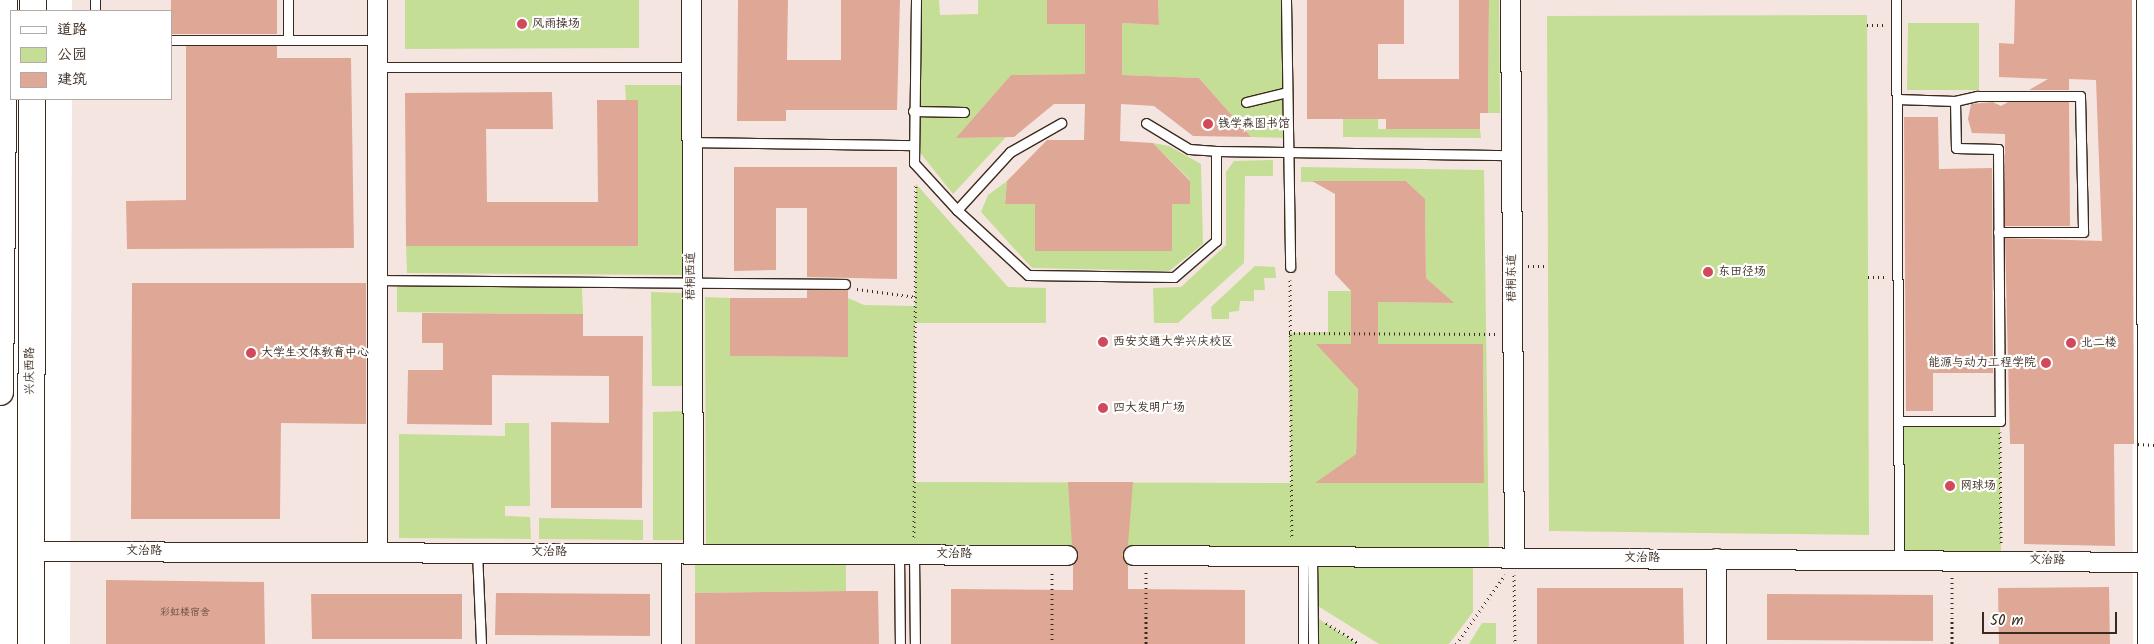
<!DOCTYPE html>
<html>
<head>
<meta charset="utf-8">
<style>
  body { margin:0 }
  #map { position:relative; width:2154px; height:644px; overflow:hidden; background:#fff; font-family:Kalam,"LXGW WenKai TC",sans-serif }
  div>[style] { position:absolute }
  .built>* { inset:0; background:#f5e5e0 }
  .green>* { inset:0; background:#c4de95 }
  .building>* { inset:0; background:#dfa896 }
  .path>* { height:3px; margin-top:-1.5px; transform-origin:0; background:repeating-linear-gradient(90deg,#3b2a1e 0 1px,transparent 0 5px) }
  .roads { filter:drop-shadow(1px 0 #3b2a1e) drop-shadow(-1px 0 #3b2a1e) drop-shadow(0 1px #3b2a1e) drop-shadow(0 -1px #3b2a1e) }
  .lane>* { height:9px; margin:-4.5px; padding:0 4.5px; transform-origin:4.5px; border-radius:4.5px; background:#fff }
  .street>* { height:19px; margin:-9.5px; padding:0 9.5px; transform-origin:9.5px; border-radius:9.5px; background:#fff }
  .secondary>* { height:26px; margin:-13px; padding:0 13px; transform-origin:13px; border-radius:13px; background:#fff }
  .path-bridge>* { height:3px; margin-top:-1.5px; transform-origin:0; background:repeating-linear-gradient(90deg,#3b2a1e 0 1px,transparent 0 5px) }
  .dots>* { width:14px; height:14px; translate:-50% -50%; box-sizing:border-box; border:2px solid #fff; border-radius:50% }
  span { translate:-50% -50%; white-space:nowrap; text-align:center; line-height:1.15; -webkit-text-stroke:4.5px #fff; paint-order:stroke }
  .number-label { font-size:10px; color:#644a3c }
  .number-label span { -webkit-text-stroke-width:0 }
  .poi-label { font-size:12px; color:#3b2a1e }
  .left { translate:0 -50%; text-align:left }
  .right { translate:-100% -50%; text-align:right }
  .street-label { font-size:12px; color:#3b2a1e }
  .legend { position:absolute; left:10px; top:10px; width:162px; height:90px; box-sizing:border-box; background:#fff; border:1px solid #b1aaa5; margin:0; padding:6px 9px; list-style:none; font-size:15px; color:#3b2a1e }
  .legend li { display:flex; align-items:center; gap:10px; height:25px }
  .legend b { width:25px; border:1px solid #b1aaa5 }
  .scale { position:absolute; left:1982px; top:612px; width:135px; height:22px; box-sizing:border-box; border:2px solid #3b2a1e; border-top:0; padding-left:6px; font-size:15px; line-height:18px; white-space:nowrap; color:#3b2a1e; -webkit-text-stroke:4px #fff; paint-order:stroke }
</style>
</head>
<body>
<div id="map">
  <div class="built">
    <div style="clip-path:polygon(72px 0,2132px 0,2133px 644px,70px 644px,72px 99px,171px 99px,171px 11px,72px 11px)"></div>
  </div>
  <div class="green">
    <div style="clip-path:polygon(405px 0,639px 0,639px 48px,405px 49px)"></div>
    <div style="clip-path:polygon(915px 0,939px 0,940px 15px,978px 14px,978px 0,1047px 0,1047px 24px,1085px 24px,1085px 74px,1011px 75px,957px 138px,1006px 137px,953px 194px,914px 145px)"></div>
    <div style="clip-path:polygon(1158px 0,1286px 0,1287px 138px,1251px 137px,1199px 78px,1122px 75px,1122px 23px,1159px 25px)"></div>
    <div style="clip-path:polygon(1489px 0,1499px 0,1500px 113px,1488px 113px)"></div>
    <div style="clip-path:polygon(1867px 15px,1869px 535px,1549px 531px,1547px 16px)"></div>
    <div style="clip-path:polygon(1908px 23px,1979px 23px,1979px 90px,1907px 90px)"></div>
    <div style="clip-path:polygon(625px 85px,684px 85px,684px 275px,407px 273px,406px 246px,638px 245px,638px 100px,626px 100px)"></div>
    <div style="clip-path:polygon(1343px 119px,1378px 119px,1378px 129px,1480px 129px,1481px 138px,1343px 137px)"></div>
    <div style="clip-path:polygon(1153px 143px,1169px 146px,1201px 164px,1203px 244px,1169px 271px,1032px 268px,981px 212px,988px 195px,1007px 181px,1005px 204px,1074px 204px,1035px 251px,1172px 251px,1172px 221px,1129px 203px,1190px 204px,1190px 180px)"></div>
    <div style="clip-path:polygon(1273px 160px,1273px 176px,1245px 176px,1244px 263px,1178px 323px,1154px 323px,1153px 288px,1181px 287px,1226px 245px,1226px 172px,1234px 161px)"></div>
    <div style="clip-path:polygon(1301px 167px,1484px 170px,1489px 556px,1473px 557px,1473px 612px,1449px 644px,1379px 644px,1313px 603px,1313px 615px,1357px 644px,1303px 644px,1303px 556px,706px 553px,705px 297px,730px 298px,730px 356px,848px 357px,848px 298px,864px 305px,915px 306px,916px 184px,1008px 287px,1046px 288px,1046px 323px,915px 323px,915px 482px,1291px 483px,1289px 333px,1328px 332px,1328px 291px,1351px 291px,1352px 344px,1317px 344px,1358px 389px,1356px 454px,1316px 483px,1484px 483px,1483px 344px,1378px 344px,1378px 302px,1453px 303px,1426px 278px,1425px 199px,1406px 181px,1301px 182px)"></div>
    <div style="clip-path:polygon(1255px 266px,1275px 267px,1276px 278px,1264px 278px,1265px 290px,1254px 290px,1254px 301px,1240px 301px,1239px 311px,1229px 312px,1229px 319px,1212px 319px,1211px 307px)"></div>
    <div style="clip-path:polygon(397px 285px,582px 288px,583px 314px,397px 312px)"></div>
    <div style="clip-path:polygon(651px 292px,685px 293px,685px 386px,652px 386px)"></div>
    <div style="clip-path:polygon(685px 411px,685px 540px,653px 540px,653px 412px)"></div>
    <div style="clip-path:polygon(1900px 421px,2000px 421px,2001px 559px,1899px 559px)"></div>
    <div style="clip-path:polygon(505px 423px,529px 423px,530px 506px,505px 506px,505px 516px,530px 517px,531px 539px,399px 538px,399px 434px,505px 436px)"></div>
    <div style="clip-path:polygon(539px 518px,643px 520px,643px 540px,539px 539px)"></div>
    <div style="clip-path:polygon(695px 562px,846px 564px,846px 591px,695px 593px)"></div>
    <div style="clip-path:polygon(1482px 623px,1496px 623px,1496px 644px,1469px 644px)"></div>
  </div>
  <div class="building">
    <div style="clip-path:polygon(171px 0,277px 0,277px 34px,171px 34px)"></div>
    <div style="clip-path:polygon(738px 0,788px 0,787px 60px,841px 60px,841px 0,900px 0,897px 110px,786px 110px,786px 121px,737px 121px)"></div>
    <div style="clip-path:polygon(1047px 0,1158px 0,1159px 25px,1122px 23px,1122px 75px,1199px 78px,1251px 137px,1193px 136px,1154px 106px,1121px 104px,1120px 141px,1153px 143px,1190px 181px,1190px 204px,1172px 204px,1172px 251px,1035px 251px,1035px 204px,1005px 204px,1007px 181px,1047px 140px,1084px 140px,1085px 104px,1054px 104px,1014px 137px,956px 138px,1011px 75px,1085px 74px,1085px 24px,1047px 24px)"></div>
    <div style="clip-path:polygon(1307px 0,1404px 0,1404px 44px,1378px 44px,1378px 79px,1459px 79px,1459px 0,1489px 0,1488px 113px,1480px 113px,1480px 129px,1386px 129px,1386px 119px,1307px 119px)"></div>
    <div style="clip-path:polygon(2015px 0,2132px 0,2134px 444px,2114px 444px,2115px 546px,2024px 544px,2024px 444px,2010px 444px,2005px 238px,2102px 241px,2096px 80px,2069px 79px,2069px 90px,2029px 90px,2048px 79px,1999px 77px,1999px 43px,2014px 44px)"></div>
    <div style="clip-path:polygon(186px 46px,277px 46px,277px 58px,351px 58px,354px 248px,127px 249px,126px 201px,186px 200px)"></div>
    <div style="clip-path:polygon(552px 92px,553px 129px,486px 129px,487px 202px,598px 202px,597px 100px,638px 100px,638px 246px,406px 246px,405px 93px)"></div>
    <div style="clip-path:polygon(1993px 102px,2001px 106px,2008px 102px,2069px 102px,2070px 226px,2005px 226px,2005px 134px,1972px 133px,1968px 119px,1971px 104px)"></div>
    <div style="clip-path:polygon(1904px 117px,1938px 117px,1939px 169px,1992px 168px,1993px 373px,1933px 373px,1933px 411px,1906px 411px)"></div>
    <div style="clip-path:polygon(734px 167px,897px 167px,897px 279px,807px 277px,807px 208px,776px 208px,776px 270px,734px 271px)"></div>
    <div style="clip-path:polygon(1312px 181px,1406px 181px,1425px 199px,1426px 278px,1454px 303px,1378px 302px,1378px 344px,1483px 344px,1484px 483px,1315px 483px,1356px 454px,1358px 389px,1316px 344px,1351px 344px,1351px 291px,1335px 274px,1335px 194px)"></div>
    <div style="clip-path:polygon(132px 283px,366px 283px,366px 424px,281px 423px,280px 519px,131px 519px)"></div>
    <div style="clip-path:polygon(848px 289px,848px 357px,730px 356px,730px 298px,807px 298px,807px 290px)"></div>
    <div style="clip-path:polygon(422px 313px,583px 314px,583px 336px,643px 336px,642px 508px,551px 508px,551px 422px,609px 423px,609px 376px,492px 375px,492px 425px,407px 424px,408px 370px,443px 370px,443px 343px,422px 343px)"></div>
    <div style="clip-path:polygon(1068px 482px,1133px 482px,1128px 545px,1122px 554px,1128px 565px,1128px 589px,1245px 590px,1245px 644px,951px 644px,951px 589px,1073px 590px,1073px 565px,1078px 555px,1072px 545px)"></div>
    <div style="clip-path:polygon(106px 580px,264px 582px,265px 644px,106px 644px)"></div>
    <div style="clip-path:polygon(2109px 587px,2110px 644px,1999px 644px,1998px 588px)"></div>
    <div style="clip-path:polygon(1537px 588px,1683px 588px,1684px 644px,1537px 644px)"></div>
    <div style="clip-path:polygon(846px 591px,878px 591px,879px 644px,695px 644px,695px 593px)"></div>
    <div style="clip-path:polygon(496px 593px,650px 594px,650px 636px,495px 635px)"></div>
    <div style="clip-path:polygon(311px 594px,462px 594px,462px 639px,312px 639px)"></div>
    <div style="clip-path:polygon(1767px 594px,1933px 595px,1933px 641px,1767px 640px)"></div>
  </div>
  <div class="path">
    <div style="left:1867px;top:25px;width:16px"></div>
    <div style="left:1528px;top:266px;width:20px"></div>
    <div style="left:1868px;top:277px;width:17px"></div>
    <div style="left:1290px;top:280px;width:259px;rotate:89.6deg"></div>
    <div style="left:857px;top:289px;width:60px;rotate:7.7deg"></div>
    <div style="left:1289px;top:333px;width:207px;rotate:0.3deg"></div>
    <div style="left:2000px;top:432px;width:111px;rotate:89.5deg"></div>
    <div style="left:914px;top:537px;width:353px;rotate:-89.7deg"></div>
    <div style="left:1146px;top:572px;width:72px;rotate:90deg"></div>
    <div style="left:1514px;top:575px;width:69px;rotate:89.2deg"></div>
    <div style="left:1952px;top:577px;width:67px;rotate:90deg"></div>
    <div style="left:1326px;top:623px;width:39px;rotate:32deg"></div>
    <div style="left:1052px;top:644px;width:72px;rotate:-90deg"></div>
    <div style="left:1456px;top:644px;width:85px;rotate:-54.6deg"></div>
  </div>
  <div class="roads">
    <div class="lane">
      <div style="left:95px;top:0;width:11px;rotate:90deg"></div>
      <div style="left:288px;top:0;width:40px;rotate:90deg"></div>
      <div style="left:288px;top:40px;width:89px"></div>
      <div style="left:916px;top:0;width:163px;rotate:90.7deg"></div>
      <div style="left:914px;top:163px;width:64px;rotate:47.5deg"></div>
      <div style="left:957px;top:210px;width:96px;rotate:42.5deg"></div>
      <div style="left:1028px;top:275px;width:146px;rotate:0.8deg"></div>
      <div style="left:1174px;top:277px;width:55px;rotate:-40.6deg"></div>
      <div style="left:1216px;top:241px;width:90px;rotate:-90deg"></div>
      <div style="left:1216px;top:151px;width:296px;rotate:0.8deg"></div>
      <div style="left:1286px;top:0;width:267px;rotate:89.1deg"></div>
      <div style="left:1896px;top:0;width:559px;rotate:89.69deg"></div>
      <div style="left:171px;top:40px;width:117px"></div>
      <div style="left:378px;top:67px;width:314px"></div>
      <div style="left:1897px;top:99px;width:58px;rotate:2deg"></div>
      <div style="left:1955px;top:101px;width:47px;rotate:88.8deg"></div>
      <div style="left:1956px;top:148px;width:42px;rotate:1.4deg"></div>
      <div style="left:1998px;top:149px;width:272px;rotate:89.6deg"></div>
      <div style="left:2000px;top:421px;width:100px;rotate:180deg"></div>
      <div style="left:1955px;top:101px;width:23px;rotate:-13deg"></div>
      <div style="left:1977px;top:96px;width:103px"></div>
      <div style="left:2080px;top:96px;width:136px;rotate:88.7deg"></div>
      <div style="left:2083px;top:232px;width:85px;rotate:180deg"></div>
      <div style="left:1246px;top:102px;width:42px;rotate:-13.7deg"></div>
      <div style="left:913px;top:111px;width:51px;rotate:1.1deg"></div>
      <div style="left:1146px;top:123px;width:50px;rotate:31.2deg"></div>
      <div style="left:1189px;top:149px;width:27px;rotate:4deg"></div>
      <div style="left:691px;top:142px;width:223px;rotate:0.8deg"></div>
      <div style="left:957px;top:210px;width:79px;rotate:-47.6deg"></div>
      <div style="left:1010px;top:152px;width:59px;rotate:-29.6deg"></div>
      <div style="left:377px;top:280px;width:468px;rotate:0.5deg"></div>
      <div style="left:477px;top:552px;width:92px;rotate:87.5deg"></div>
      <div style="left:899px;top:554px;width:90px;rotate:89.4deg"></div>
      <div style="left:914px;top:554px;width:90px;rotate:89.4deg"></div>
      <div style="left:1303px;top:556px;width:88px;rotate:90deg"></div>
      <div style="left:1312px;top:556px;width:88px;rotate:89.3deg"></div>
    </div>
    <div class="street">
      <div style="left:691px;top:0;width:553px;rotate:89.79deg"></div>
      <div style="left:1510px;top:0;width:557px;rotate:89.59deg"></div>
      <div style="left:31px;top:551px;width:1036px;rotate:0.22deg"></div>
      <div style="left:377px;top:551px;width:551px;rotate:-90deg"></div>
      <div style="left:671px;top:553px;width:91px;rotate:90deg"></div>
      <div style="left:1133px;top:555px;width:1018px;rotate:0.39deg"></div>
      <div style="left:1716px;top:558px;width:86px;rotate:90deg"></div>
    </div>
    <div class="secondary">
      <div style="left:2150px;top:0;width:644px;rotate:89.91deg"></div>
      <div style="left:33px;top:11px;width:11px;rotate:-90deg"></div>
      <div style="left:0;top:392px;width:392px;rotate:-89.4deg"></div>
      <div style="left:31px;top:644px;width:545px;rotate:-89.89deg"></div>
    </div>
  </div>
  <div class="path-bridge">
    <div style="left:2138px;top:444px;width:16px;rotate:4deg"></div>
  </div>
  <div class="dots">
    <div style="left:522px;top:24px;background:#d1495b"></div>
    <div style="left:1208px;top:124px;background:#d1495b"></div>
    <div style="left:1708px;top:272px;background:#d1495b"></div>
    <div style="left:1103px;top:342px;background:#d1495b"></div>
    <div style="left:2071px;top:343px;background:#d1495b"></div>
    <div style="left:251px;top:353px;background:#d1495b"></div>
    <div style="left:2046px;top:363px;background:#d1495b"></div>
    <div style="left:1103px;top:408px;background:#d1495b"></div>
    <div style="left:1950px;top:486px;background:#d1495b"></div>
  </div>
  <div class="number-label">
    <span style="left:185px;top:613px">彩虹楼宿舍</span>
  </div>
  <div class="poi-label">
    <span class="left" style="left:532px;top:24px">风雨操场</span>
    <span class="left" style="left:1218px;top:124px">钱学森图书馆</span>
    <span class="left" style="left:1718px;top:272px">东田径场</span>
    <span class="left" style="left:1113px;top:342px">西安交通大学兴庆校区</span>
    <span class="left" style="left:2081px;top:343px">北二楼</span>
    <span class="left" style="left:261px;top:353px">大学生文体教育中心</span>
    <span class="right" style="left:2036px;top:363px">能源与动力工程学院</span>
    <span class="left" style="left:1113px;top:408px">四大发明广场</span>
    <span class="left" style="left:1960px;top:486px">网球场</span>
  </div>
  <div class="street-label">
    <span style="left:691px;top:276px;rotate:-90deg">梧桐西道</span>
    <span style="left:1512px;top:278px;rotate:-90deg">梧桐东道</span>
    <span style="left:30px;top:371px;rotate:-90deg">兴庆西路</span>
    <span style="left:144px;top:551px">文治路</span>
    <span style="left:549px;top:552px">文治路</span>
    <span style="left:954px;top:554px">文治路</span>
    <span style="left:1642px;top:558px">文治路</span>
    <span style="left:2047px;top:560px;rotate:1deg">文治路</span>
  </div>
  <ul class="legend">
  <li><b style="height:6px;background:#fff"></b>道路</li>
  <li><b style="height:14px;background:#c4de95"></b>公园</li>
  <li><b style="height:14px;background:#dfa896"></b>建筑</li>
  </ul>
  <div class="scale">50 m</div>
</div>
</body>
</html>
